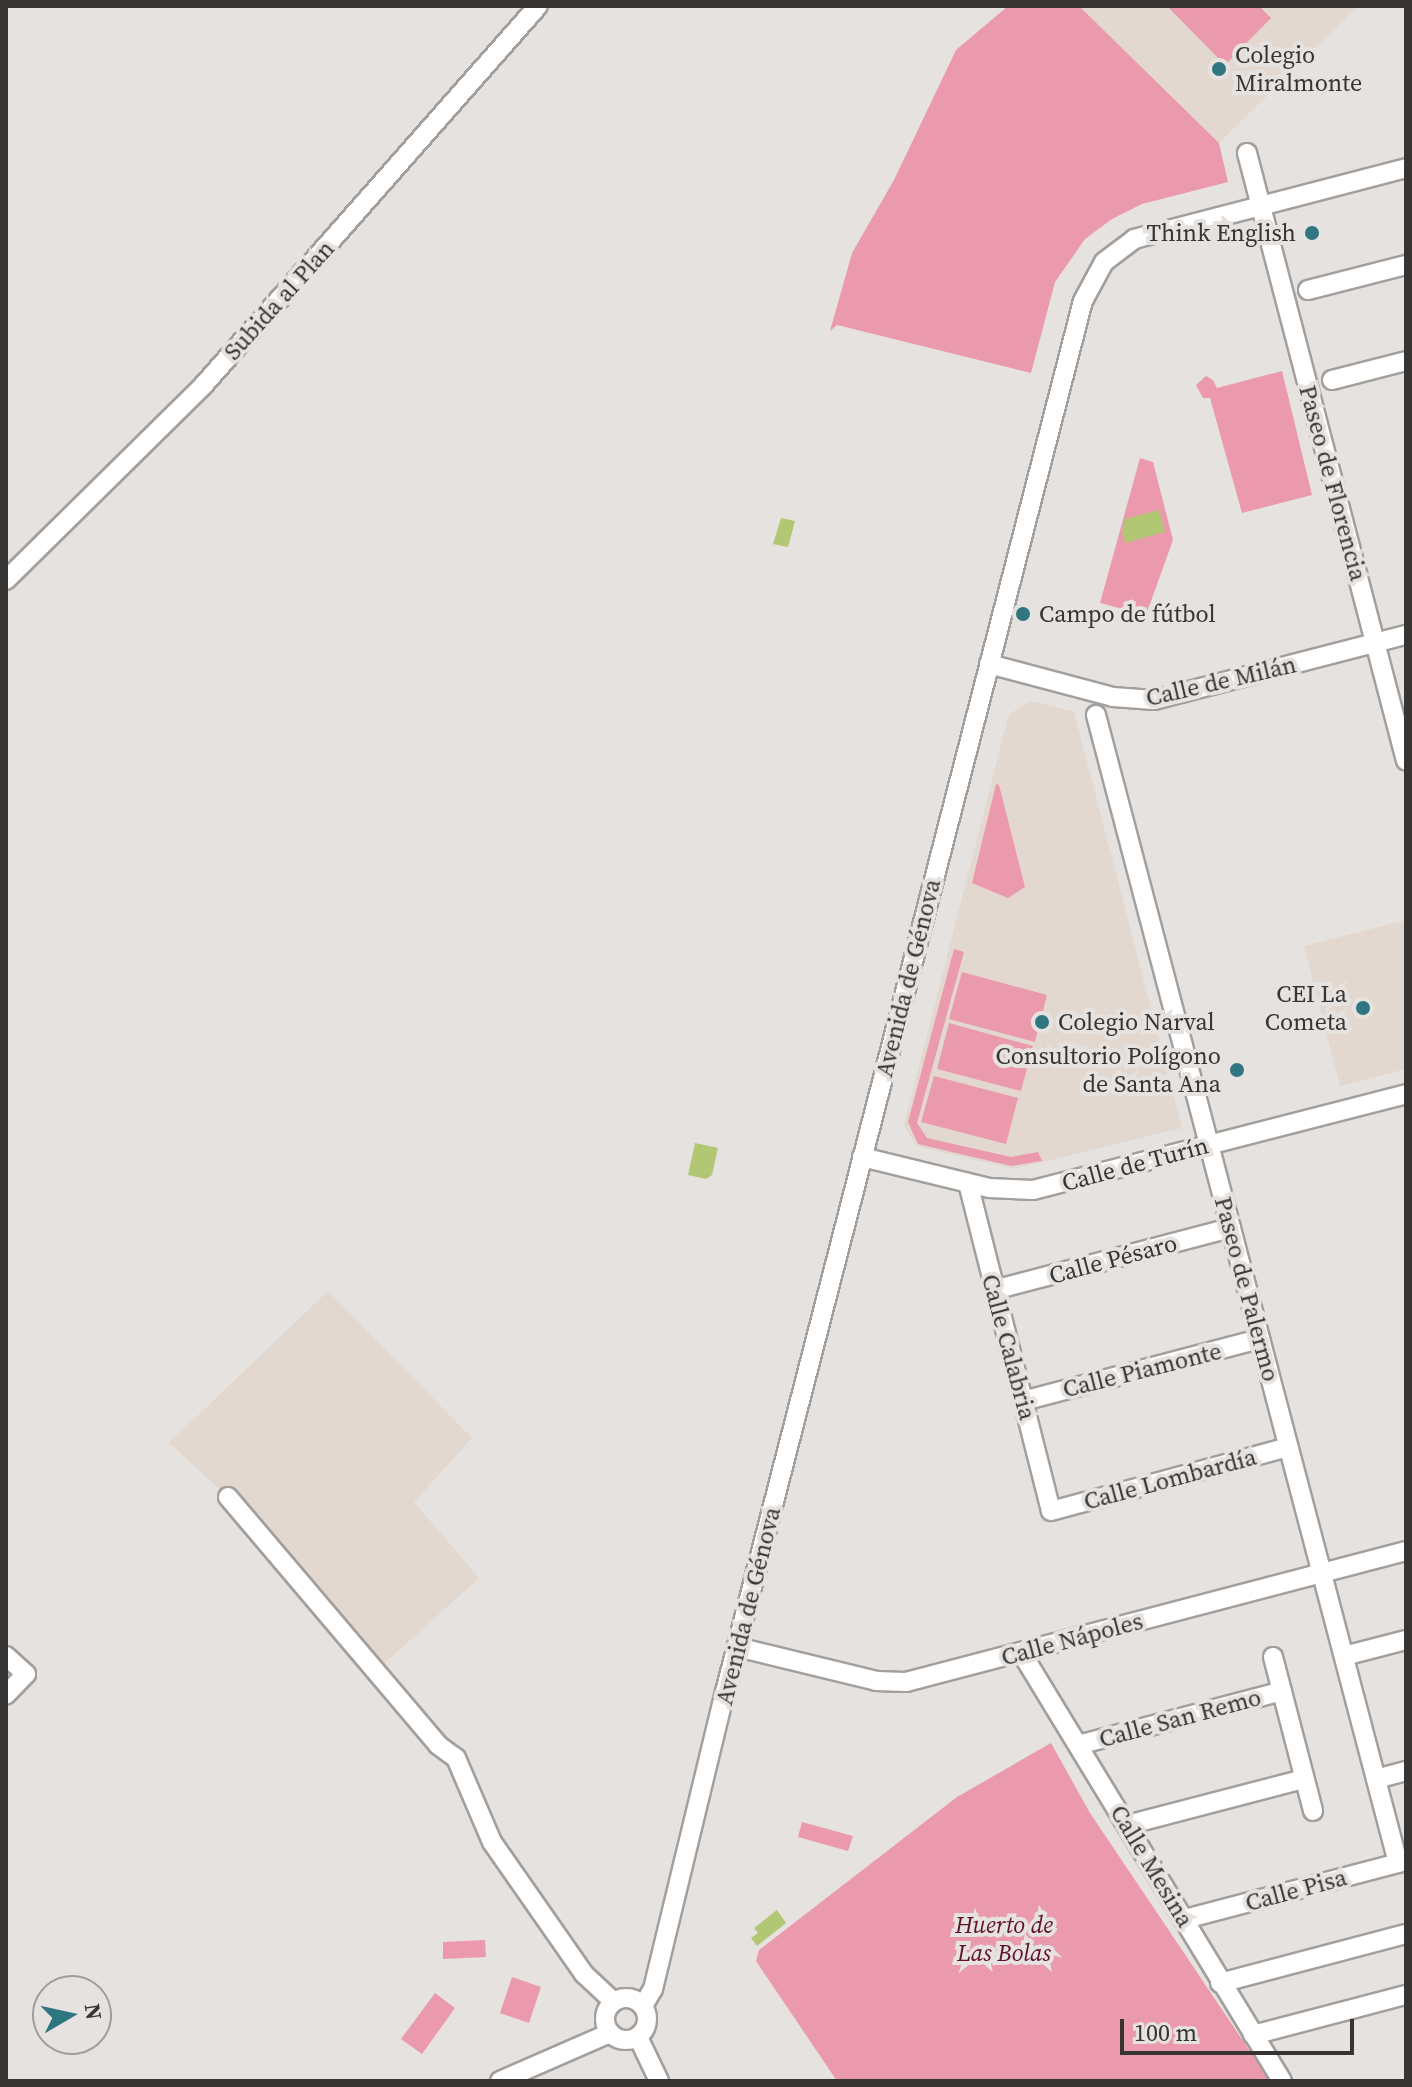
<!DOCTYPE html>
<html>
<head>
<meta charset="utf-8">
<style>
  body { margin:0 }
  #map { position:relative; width:1412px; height:2087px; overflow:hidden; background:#e6e2df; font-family:"Source Serif 4",serif }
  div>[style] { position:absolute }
  .built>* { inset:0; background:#e2d8cf }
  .green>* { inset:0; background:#eb9aad }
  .water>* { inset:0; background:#b1c774 }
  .roads { filter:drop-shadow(2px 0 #a39f9c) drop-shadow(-2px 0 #a39f9c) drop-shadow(0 2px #a39f9c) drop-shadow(0 -2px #a39f9c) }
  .minor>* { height:18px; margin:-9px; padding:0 9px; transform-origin:9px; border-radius:9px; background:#fff }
  .minor>.ring { margin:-9px; padding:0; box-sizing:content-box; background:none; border:18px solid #fff; border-radius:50% }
  .dots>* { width:22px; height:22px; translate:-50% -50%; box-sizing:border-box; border:4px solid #e6e2df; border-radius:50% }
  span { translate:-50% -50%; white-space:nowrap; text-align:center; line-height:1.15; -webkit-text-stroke:8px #e6e2df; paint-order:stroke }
  .poi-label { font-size:24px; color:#373534 }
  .left { translate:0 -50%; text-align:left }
  .right { translate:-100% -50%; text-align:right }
  .street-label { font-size:24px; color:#373534 }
  .park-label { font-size:24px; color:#60112e; font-style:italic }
  .frame { position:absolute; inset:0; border:8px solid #373534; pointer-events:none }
  .north { position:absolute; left:32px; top:1975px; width:80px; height:80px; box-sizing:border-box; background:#e6e2df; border:2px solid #a09d9b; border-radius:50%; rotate:81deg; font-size:22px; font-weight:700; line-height:32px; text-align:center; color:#373534 }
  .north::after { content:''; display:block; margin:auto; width:28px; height:36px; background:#2f7681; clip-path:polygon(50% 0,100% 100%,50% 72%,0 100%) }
  .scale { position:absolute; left:1120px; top:2019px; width:234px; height:36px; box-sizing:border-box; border:4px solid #373534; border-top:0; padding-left:10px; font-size:24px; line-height:28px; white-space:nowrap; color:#373534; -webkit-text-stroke:6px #e6e2df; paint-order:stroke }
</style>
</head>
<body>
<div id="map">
  <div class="built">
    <div style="clip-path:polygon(1079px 6px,1358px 6px,1219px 143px)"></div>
    <div style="clip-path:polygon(1031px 701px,1074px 712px,1182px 1128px,1014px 1169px,916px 1146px,904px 1125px,1009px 714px)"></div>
    <div style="clip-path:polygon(1406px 920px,1406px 1069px,1340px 1086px,1304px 946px)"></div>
    <div style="clip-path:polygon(328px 1291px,472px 1438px,414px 1502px,479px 1578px,375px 1672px,228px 1497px,169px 1443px)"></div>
  </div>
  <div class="green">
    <div style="clip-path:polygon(1008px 6px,1079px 6px,1219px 143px,1228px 182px,1142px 204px,1112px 219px,1085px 239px,1055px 282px,1031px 373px,837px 325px,830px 331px,852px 253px,894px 180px,956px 50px)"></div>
    <div style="clip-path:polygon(1167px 6px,1259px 6px,1271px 18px,1225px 65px)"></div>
    <div style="clip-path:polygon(1282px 371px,1312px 495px,1242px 513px,1210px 398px,1203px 398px,1196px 385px,1206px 376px,1213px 380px,1217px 388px)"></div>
    <div style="clip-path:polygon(1140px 458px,1153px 462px,1173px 540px,1146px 615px,1100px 603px)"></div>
    <div style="clip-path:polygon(996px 784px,999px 785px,1025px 887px,1008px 898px,972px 883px)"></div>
    <div style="clip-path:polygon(954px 949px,964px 952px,917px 1123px,927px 1138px,1011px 1157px,1038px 1152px,1042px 1161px,1011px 1166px,918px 1144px,908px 1122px)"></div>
    <div style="clip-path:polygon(962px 972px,1047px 995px,1035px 1042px,949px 1019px)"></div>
    <div style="clip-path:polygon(949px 1023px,1033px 1046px,1021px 1091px,937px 1069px)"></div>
    <div style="clip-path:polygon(934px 1076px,1018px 1098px,1006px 1144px,921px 1122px)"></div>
    <div style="clip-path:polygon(1051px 1743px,1090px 1813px,1270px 2081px,837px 2081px,756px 1961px,759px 1950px,957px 1797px)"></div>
    <div style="clip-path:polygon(802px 1822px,853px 1836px,848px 1851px,798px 1837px)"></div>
    <div style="clip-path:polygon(485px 1940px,486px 1957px,443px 1959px,443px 1942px)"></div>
    <div style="clip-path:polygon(512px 1977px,541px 1987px,529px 2023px,500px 2013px)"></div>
    <div style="clip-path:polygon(435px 1993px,455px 2008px,422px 2054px,401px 2039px)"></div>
  </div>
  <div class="water">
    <div style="clip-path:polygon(1159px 510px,1165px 532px,1125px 543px,1122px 532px,1125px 519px)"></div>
    <div style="clip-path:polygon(781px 518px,795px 521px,788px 547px,773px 544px)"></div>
    <div style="clip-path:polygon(695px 1143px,718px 1148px,712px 1175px,706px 1179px,688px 1175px)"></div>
    <div style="clip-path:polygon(777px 1910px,786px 1923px,757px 1946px,751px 1938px,758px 1933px,754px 1928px)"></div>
  </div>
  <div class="roads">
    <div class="minor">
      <div style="left:1247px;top:153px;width:628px;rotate:75.34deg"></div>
      <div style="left:1308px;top:290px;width:101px;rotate:-14.3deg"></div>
      <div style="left:1332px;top:380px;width:76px;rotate:-14.4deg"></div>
      <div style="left:6px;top:580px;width:274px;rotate:-44.6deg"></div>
      <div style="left:201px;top:388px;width:509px;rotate:-48.58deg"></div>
      <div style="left:989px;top:664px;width:128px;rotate:14.9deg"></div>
      <div style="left:1113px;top:697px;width:41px;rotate:4.2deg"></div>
      <div style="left:1154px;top:700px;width:260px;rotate:-14.5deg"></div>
      <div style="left:1096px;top:715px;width:1187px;rotate:75.26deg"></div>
      <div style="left:862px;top:1157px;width:131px;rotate:13.7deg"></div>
      <div style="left:989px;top:1188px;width:44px;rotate:2.6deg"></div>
      <div style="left:1033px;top:1190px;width:385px;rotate:-14.4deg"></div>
      <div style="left:968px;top:1183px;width:338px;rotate:75.8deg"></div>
      <div style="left:1051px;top:1511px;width:246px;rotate:-15.1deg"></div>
      <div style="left:994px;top:1290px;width:245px;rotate:-14.7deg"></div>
      <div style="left:1023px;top:1401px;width:245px;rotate:-14.7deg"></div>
      <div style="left:228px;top:1497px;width:325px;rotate:49.7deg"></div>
      <div style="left:438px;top:1745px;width:22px;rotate:36deg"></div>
      <div style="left:456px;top:1758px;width:91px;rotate:66.8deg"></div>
      <div style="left:492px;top:1842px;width:161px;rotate:55.1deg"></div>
      <div style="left:584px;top:1974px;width:41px;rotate:43deg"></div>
      <div style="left:737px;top:1647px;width:143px;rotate:13.7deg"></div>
      <div style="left:876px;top:1681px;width:30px;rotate:2deg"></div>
      <div style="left:906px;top:1682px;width:517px;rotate:-14.68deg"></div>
      <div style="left:1021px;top:1652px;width:502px;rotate:58.68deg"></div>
      <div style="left:6px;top:1656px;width:27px;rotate:42deg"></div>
      <div style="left:26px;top:1674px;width:29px;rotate:134deg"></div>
      <div style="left:1344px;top:1656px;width:64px;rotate:-14.5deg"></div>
      <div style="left:1273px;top:1657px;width:159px;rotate:75.4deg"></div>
      <div style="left:1078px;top:1745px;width:211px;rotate:-14.8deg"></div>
      <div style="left:1376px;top:1779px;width:31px;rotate:-15deg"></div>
      <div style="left:1127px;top:1825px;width:183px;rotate:-14.6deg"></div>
      <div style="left:1185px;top:1919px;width:228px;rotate:-14.7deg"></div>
      <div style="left:1220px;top:1983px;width:192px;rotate:-14.8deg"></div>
      <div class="ring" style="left:605px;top:1998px;width:24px;height:24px"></div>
      <div style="left:643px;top:2006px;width:20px;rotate:-60deg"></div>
      <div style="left:653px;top:1989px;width:306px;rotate:-76.4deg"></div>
      <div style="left:725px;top:1692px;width:1436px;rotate:-75.57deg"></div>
      <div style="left:1083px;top:301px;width:44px;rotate:-61.7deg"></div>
      <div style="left:1104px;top:262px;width:38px;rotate:-37deg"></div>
      <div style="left:1134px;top:239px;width:281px;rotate:-14.6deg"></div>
      <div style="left:1253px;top:2035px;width:158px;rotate:-14.7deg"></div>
      <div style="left:638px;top:2037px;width:49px;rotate:64.5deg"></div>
      <div style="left:500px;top:2081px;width:120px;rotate:-23.6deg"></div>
    </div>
  </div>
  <div class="dots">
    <div style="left:1219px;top:69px;background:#2f7681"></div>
    <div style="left:1312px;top:233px;background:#2f7681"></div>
    <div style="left:1023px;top:614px;background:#2f7681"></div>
    <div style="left:1363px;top:1008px;background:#2f7681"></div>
    <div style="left:1042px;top:1022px;background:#2f7681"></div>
    <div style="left:1237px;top:1070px;background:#2f7681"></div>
  </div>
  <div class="poi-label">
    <span class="left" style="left:1235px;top:69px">Colegio<br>Miralmonte</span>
    <span class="right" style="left:1296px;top:233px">Think English</span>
    <span class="left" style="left:1039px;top:614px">Campo de fútbol</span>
    <span class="right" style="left:1347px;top:1008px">CEI La<br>Cometa</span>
    <span class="left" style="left:1058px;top:1022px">Colegio Narval</span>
    <span class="right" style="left:1221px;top:1070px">Consultorio Polígono<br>de Santa Ana</span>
  </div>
  <div class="street-label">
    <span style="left:279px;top:300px;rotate:-48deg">Subida al Plan</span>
    <span style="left:1333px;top:483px;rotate:75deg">Paseo de Florencia</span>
    <span style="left:1221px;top:681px;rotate:-13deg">Calle de Milán</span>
    <span style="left:908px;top:978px;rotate:-76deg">Avenida de Génova</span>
    <span style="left:1135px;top:1164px;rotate:-15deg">Calle de Turín</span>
    <span style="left:1113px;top:1259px;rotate:-15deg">Calle Pésaro</span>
    <span style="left:1247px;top:1289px;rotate:75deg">Paseo de Palermo</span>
    <span style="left:1009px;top:1347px;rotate:75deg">Calle Calabria</span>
    <span style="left:1142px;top:1370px;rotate:-14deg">Calle Piamonte</span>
    <span style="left:1170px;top:1479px;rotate:-15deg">Calle Lombardía</span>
    <span style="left:748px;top:1606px;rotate:-76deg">Avenida de Génova</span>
    <span style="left:1072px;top:1639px;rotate:-15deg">Calle Nápoles</span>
    <span style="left:1180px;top:1718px;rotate:-15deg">Calle San Remo</span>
    <span style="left:1152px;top:1866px;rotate:59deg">Calle Mesina</span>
    <span style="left:1296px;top:1890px;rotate:-15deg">Calle Pisa</span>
  </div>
  <div class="park-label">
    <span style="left:1004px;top:1939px">Huerto de<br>Las Bolas</span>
  </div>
  <div class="frame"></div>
  <div class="north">N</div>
  <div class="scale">100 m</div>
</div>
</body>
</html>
